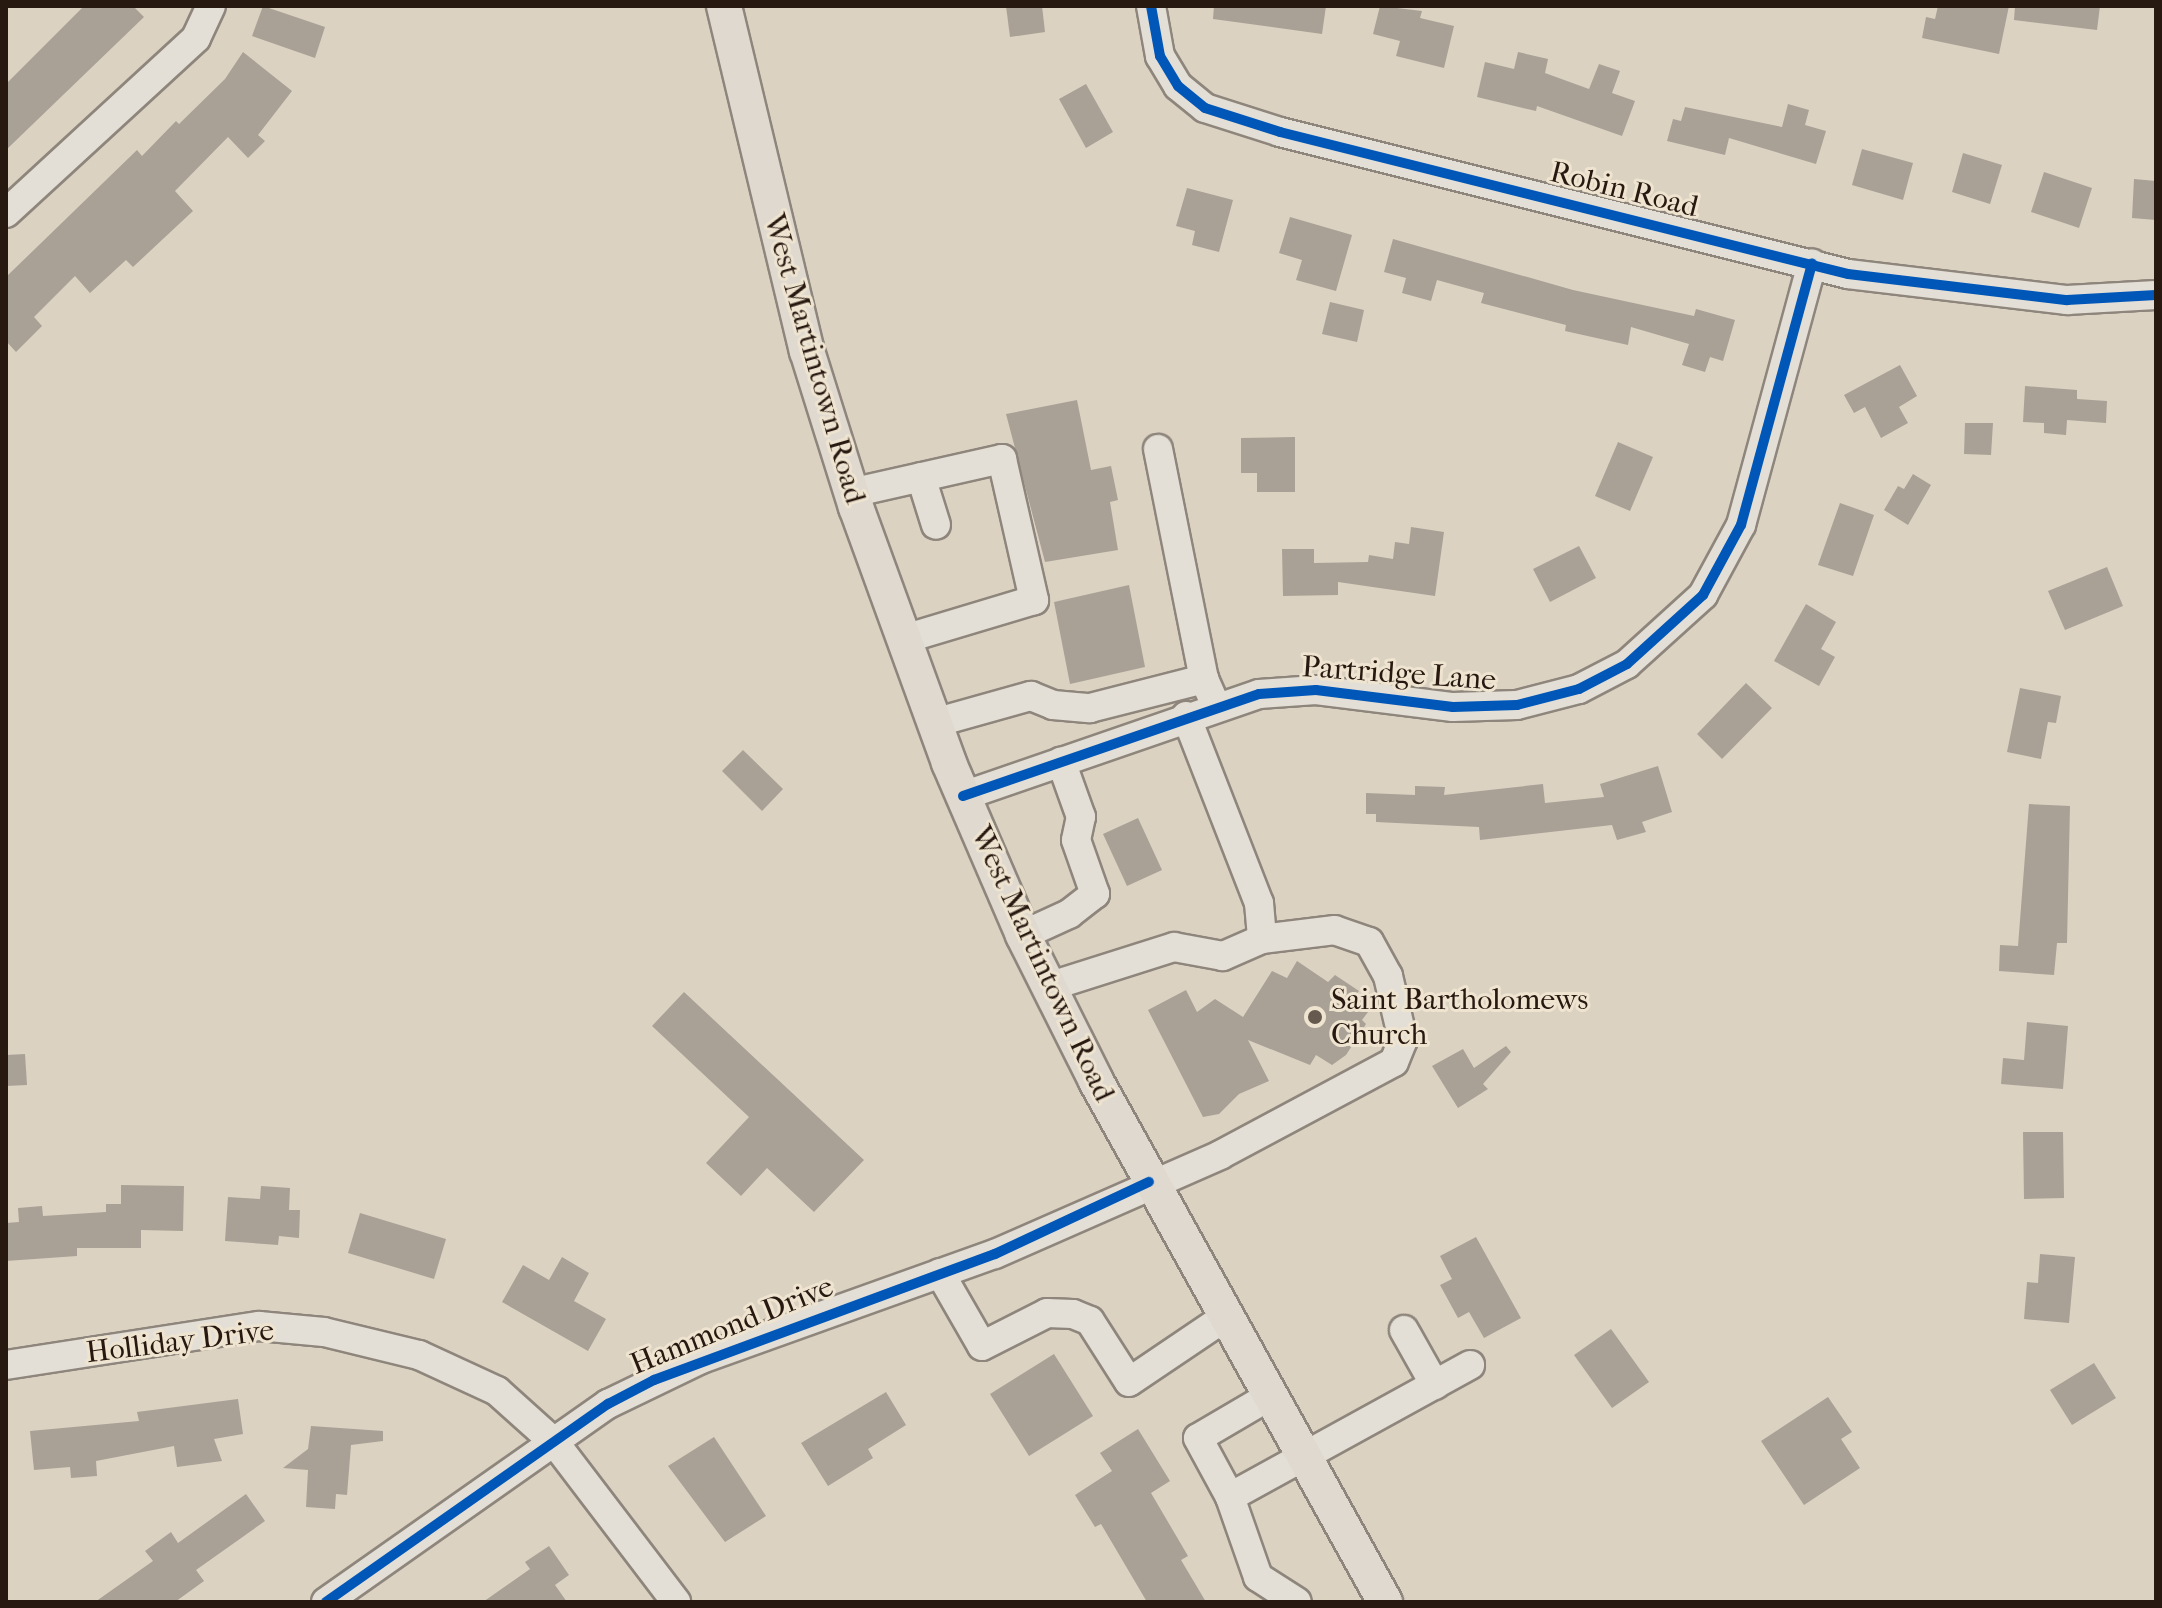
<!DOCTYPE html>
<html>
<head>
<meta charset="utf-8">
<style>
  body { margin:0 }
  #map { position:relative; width:2162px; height:1608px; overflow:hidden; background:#dcd2c2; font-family:"IM FELL French Canon",serif }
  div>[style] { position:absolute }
  .building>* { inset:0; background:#a9a196 }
  .roads { filter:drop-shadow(2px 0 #8e867c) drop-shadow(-2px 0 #8e867c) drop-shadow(0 2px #8e867c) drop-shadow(0 -2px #8e867c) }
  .minor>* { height:28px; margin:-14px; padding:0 14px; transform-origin:14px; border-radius:14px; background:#e4dfd6 }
  .major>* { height:34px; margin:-17px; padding:0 17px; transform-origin:17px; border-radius:17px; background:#dfd9d0 }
  .cycleway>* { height:10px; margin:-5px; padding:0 5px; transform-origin:5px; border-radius:5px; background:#0057b8 }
  .dots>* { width:22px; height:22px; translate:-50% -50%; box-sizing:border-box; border:4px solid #efe4d0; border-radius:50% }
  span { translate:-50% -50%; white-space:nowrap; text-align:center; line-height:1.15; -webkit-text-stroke:6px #efe4d0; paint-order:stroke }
  .street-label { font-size:30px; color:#271810 }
  .poi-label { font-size:30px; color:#271810 }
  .left { translate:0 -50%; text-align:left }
  .frame { position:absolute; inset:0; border:8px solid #271810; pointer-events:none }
</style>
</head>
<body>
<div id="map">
  <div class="building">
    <div style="clip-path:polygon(84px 6px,133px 6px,144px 17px,6px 150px,6px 84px)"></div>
    <div style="clip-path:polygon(263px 6px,325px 27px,315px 58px,252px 36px)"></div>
    <div style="clip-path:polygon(1006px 6px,1042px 6px,1045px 32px,1010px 37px)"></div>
    <div style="clip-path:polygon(1214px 6px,1326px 6px,1322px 34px,1213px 19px)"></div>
    <div style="clip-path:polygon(1380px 6px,1422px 11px,1420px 18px,1454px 26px,1444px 68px,1396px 56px,1400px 41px,1373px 34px)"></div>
    <div style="clip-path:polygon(1938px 6px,2009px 6px,1999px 54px,1922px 38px,1926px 17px,1935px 19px)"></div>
    <div style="clip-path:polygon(2015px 6px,2100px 6px,2097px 30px,2014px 20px)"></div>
    <div style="clip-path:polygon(243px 52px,292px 91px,258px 135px,265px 141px,248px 158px,228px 137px,175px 191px,193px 211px,133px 267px,126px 260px,90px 293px,75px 276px,34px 317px,42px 326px,16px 352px,6px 341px,6px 277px,137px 150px,142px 156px,176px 121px,179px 124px,225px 79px)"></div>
    <div style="clip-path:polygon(1518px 52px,1548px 59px,1545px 73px,1589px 89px,1599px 64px,1620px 71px,1612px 93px,1635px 101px,1622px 136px,1537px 106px,1536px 111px,1477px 97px,1485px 62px,1514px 69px)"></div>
    <div style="clip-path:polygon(1086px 84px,1113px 132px,1086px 148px,1059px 99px)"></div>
    <div style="clip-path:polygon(1788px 104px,1809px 110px,1805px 125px,1826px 131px,1816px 164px,1729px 138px,1725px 155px,1667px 141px,1673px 119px,1681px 121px,1685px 107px,1782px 127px)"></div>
    <div style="clip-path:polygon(1862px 149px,1913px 163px,1903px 200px,1852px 185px)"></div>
    <div style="clip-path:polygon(1963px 153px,2002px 165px,1990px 204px,1952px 192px)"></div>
    <div style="clip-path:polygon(2044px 172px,2092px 188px,2079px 228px,2031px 212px)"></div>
    <div style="clip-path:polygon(2134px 179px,2156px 181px,2156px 220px,2132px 218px)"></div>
    <div style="clip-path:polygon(1187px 188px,1233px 200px,1219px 252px,1192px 245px,1195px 231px,1176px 226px)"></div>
    <div style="clip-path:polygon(1290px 217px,1352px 235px,1336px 291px,1296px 280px,1302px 260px,1279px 253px)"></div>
    <div style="clip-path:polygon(1393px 239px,1573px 290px,1694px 316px,1696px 309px,1735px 320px,1723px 361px,1710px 357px,1705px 372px,1682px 365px,1689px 344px,1631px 327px,1628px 345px,1565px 331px,1566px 325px,1481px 303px,1484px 293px,1437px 280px,1431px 301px,1402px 293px,1406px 278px,1384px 272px)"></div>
    <div style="clip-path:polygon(1330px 302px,1364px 310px,1357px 342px,1322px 334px)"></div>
    <div style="clip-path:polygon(1900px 365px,1917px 396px,1899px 407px,1908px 423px,1881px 438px,1865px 407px,1854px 413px,1844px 395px)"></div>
    <div style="clip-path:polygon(2025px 386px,2077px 390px,2077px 399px,2107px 401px,2106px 423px,2067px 420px,2066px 435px,2044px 433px,2044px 423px,2023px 422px)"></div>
    <div style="clip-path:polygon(1077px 400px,1091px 470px,1111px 466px,1118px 500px,1110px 502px,1118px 550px,1045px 562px,1006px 414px)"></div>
    <div style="clip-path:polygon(1965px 423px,1993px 423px,1991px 455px,1964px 454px)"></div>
    <div style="clip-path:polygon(1295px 437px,1295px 492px,1257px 492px,1257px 473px,1241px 473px,1241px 438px)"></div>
    <div style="clip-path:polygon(1618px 442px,1653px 457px,1630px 511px,1595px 496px)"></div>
    <div style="clip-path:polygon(1913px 474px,1931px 485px,1908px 525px,1884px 510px,1898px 486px,1904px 489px)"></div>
    <div style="clip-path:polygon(1840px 503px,1874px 515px,1853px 576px,1818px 565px)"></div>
    <div style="clip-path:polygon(1411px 527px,1444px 532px,1435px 596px,1338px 582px,1338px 595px,1283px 596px,1282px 549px,1314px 549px,1314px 563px,1368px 562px,1369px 555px,1393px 559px,1395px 542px,1409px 544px)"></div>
    <div style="clip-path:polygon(1579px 546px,1596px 578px,1550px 602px,1533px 569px)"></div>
    <div style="clip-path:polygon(2107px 567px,2123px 606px,2065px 630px,2048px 591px)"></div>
    <div style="clip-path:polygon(1129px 585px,1145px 667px,1070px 684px,1054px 602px)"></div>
    <div style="clip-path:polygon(1806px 604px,1836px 622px,1821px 649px,1835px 657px,1819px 686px,1774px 661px)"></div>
    <div style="clip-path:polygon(1746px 683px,1772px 708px,1722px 759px,1697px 734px)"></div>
    <div style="clip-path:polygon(2020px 688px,2061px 696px,2056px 723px,2048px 722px,2041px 759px,2007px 752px)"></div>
    <div style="clip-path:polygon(743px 750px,783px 789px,762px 811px,722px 771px)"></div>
    <div style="clip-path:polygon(1658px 766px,1672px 812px,1642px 822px,1646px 832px,1617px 840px,1612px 825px,1480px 840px,1479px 827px,1376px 822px,1376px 814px,1366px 814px,1366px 793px,1415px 795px,1415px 786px,1445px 787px,1444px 795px,1543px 784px,1545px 803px,1604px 797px,1600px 784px)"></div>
    <div style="clip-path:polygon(2029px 804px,2070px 806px,2067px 943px,2057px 943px,2054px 975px,1999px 971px,2000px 945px,2018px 946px)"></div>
    <div style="clip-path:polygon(1138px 818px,1162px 870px,1127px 886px,1103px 834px)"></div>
    <div style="clip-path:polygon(1297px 961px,1328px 982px,1335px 975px,1359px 991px,1355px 996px,1371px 1008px,1362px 1020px,1366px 1024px,1346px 1055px,1332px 1065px,1316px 1055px,1310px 1065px,1248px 1040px,1269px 1081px,1239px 1094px,1219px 1114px,1203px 1117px,1148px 1010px,1186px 990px,1197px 1012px,1215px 999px,1243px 1017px,1272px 971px,1287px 978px)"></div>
    <div style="clip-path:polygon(684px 992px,864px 1160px,814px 1212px,767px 1168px,741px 1196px,706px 1163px,749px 1117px,652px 1026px)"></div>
    <div style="clip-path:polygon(2027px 1022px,2068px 1026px,2063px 1089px,2001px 1084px,2003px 1058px,2024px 1060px)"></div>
    <div style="clip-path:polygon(1506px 1046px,1511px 1052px,1483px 1084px,1488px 1089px,1458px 1108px,1432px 1066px,1463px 1049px,1474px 1068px)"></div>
    <div style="clip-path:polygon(25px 1054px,27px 1085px,6px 1086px,6px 1055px)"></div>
    <div style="clip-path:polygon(2023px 1132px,2063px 1132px,2064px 1198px,2024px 1199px)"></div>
    <div style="clip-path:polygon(121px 1185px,184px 1186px,183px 1231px,141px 1230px,141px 1248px,77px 1248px,77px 1256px,6px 1261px,6px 1223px,19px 1222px,18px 1208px,42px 1206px,43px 1216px,106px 1212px,106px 1204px,121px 1204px)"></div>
    <div style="clip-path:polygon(261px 1186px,290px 1188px,289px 1210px,300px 1210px,299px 1238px,279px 1236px,278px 1245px,225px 1241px,228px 1197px,260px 1199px)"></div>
    <div style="clip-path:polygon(360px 1213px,446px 1239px,434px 1279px,348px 1253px)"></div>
    <div style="clip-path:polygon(1476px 1237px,1521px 1318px,1484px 1338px,1469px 1312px,1458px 1318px,1440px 1285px,1452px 1279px,1440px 1256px)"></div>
    <div style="clip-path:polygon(2040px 1254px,2075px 1257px,2069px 1323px,2024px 1319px,2027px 1282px,2038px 1283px)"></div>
    <div style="clip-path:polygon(562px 1257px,589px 1273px,574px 1301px,606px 1319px,588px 1351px,502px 1302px,523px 1265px,549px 1280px)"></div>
    <div style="clip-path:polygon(1611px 1329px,1649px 1382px,1612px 1408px,1574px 1355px)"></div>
    <div style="clip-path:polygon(1054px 1354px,1093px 1416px,1029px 1456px,990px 1394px)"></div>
    <div style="clip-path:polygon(2094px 1363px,2116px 1398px,2072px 1425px,2050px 1390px)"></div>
    <div style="clip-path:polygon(886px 1392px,906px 1425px,868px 1449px,873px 1458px,828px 1486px,801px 1443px)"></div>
    <div style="clip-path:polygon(1828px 1397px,1852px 1432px,1841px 1439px,1860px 1468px,1804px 1505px,1761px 1441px)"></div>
    <div style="clip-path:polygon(238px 1399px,243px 1434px,214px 1439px,222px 1461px,177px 1467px,174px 1446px,96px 1461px,97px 1476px,71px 1478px,70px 1467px,34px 1470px,30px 1431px,139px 1421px,137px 1412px)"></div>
    <div style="clip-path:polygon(311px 1426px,383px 1431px,383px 1441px,351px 1445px,347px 1495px,336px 1494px,335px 1509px,306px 1507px,308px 1470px,283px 1468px,308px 1449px)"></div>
    <div style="clip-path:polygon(1138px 1429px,1170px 1481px,1151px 1493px,1188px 1556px,1181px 1560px,1206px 1602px,1147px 1602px,1101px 1524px,1095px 1527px,1075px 1495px,1112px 1471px,1100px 1453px)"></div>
    <div style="clip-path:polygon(714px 1437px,766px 1516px,725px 1542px,668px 1466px)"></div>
    <div style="clip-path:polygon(246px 1494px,265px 1521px,196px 1570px,204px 1581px,175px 1602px,95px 1602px,153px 1561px,145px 1551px,171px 1532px,178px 1543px)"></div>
    <div style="clip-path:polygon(549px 1546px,569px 1575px,555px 1585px,567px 1602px,483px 1602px,530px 1569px,525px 1562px)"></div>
  </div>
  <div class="roads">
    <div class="minor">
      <div style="left:1151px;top:6px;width:51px;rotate:79.8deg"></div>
      <div style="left:1160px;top:56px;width:35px;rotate:59deg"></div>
      <div style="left:1178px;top:86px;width:35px;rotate:39deg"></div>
      <div style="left:1205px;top:108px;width:79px;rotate:17.7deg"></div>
      <div style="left:1280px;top:132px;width:585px;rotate:14.04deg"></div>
      <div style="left:1848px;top:274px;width:221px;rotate:6.8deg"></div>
      <div style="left:2067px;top:300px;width:89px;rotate:-3.2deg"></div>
      <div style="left:6px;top:213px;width:258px;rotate:-42.6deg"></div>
      <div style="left:196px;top:38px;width:35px;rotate:-65deg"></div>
      <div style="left:1158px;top:449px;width:235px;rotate:78.7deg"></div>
      <div style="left:921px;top:477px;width:50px;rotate:72.6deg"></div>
      <div style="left:851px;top:493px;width:155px;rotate:-12.7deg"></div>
      <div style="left:1002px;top:459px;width:145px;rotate:77.2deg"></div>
      <div style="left:1034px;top:600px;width:136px;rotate:163.3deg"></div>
      <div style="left:1186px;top:716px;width:201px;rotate:68.7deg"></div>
      <div style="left:1259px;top:903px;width:36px;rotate:85deg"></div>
      <div style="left:934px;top:723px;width:101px;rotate:-15.6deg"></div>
      <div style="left:1031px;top:696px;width:24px;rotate:22deg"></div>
      <div style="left:1053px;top:705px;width:37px;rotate:5deg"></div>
      <div style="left:1090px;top:708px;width:118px;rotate:-14.3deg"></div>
      <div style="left:1204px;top:679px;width:30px;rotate:66deg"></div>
      <div style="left:963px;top:796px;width:313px;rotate:-19deg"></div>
      <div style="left:1259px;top:694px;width:57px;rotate:-4deg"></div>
      <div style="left:1316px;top:690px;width:138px;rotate:7.1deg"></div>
      <div style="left:1453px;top:707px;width:64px;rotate:-1.8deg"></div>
      <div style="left:1517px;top:705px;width:64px;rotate:-14.5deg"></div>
      <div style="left:1579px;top:689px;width:54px;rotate:-27.5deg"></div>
      <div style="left:1627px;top:664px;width:103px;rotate:-42.2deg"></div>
      <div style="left:1703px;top:595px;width:80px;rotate:-61.5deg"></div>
      <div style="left:1741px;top:525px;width:271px;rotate:-74.8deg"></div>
      <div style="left:1023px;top:935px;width:51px;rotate:-24.5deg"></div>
      <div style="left:1069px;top:914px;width:33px;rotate:-38deg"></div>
      <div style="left:1095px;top:894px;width:57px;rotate:-109.4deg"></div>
      <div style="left:1076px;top:840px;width:24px;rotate:-78deg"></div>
      <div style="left:1081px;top:817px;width:59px;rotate:-109.7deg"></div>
      <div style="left:940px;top:1273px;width:84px;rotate:60.1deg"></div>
      <div style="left:982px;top:1346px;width:73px;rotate:-26.9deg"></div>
      <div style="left:1047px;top:1313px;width:26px;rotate:2deg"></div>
      <div style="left:1073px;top:1314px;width:18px;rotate:22deg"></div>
      <div style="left:1090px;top:1321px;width:72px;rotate:57.4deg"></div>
      <div style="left:1129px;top:1382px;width:115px;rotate:-34deg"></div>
      <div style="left:1404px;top:1330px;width:63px;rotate:60.6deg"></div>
      <div style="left:6px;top:1365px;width:256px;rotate:-8.8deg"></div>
      <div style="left:259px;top:1326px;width:65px;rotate:5.3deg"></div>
      <div style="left:324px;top:1332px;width:98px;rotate:13.6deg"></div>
      <div style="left:419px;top:1355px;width:86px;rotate:24.8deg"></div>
      <div style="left:497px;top:1391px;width:78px;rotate:41.9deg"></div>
      <div style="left:555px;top:1443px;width:200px;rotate:52.7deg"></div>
      <div style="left:1268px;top:1397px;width:81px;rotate:149.6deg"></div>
      <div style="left:1198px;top:1438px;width:67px;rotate:61.5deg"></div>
      <div style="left:1230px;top:1497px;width:274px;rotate:-28.8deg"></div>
      <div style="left:1230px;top:1497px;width:85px;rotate:70.7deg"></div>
      <div style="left:1258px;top:1577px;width:46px;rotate:32.7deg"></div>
      <div style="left:326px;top:1602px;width:345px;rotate:-35.1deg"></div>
      <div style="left:608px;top:1404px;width:103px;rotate:-25.8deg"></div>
      <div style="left:701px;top:1359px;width:312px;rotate:-19.7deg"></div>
      <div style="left:995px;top:1254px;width:246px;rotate:-23.7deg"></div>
      <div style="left:1220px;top:1155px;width:197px;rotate:-28.1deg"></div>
      <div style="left:1394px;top:1062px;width:24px;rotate:-68deg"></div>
      <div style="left:1403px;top:1040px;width:66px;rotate:-103.2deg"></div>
      <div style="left:1388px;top:976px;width:39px;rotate:-119deg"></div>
      <div style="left:1369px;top:942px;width:36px;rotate:-161deg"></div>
      <div style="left:1335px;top:930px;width:74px;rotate:173deg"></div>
      <div style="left:1262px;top:939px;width:43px;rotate:156.4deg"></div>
      <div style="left:1223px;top:956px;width:50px;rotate:-169.6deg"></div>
      <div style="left:1174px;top:947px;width:132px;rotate:162.4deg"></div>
    </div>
    <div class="major">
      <div style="left:724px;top:6px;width:355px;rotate:76.5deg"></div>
      <div style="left:807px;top:351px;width:164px;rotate:72.6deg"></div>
      <div style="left:856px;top:507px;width:272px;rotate:70deg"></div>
      <div style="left:949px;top:763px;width:187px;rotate:66.7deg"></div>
      <div style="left:1023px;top:935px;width:163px;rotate:63.4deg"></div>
      <div style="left:1096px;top:1081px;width:596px;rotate:60.98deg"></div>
    </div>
  </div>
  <div class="cycleway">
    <div style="left:1151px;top:6px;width:51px;rotate:79.8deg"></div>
    <div style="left:1160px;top:56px;width:35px;rotate:59deg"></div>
    <div style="left:1178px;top:86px;width:35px;rotate:39deg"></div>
    <div style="left:1205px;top:108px;width:79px;rotate:17.7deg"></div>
    <div style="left:1280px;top:132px;width:585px;rotate:14.04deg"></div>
    <div style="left:1848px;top:274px;width:221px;rotate:6.8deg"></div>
    <div style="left:2067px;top:300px;width:89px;rotate:-3.2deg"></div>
    <div style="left:963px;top:796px;width:313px;rotate:-19deg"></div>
    <div style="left:1259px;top:694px;width:57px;rotate:-4deg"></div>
    <div style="left:1316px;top:690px;width:138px;rotate:7.1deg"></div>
    <div style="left:1453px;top:707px;width:64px;rotate:-1.8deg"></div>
    <div style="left:1517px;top:705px;width:64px;rotate:-14.5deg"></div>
    <div style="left:1579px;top:689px;width:54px;rotate:-27.5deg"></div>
    <div style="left:1627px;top:664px;width:103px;rotate:-42.2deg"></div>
    <div style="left:1703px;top:595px;width:80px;rotate:-61.5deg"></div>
    <div style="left:1741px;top:525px;width:271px;rotate:-74.8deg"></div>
    <div style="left:326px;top:1602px;width:345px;rotate:-35.1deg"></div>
    <div style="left:608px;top:1404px;width:52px;rotate:-27.6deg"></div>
    <div style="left:654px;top:1380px;width:364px;rotate:-20.3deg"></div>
    <div style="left:995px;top:1254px;width:170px;rotate:-25.1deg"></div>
  </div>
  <div class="dots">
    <div style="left:1315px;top:1017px;background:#66594e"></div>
  </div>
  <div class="street-label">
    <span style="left:1624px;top:190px;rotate:14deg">Robin Road</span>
    <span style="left:814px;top:359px;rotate:74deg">West Martintown Road</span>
    <span style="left:1399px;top:674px;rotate:4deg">Partridge Lane</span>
    <span style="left:1042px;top:964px;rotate:65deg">West Martintown Road</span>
    <span style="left:732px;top:1326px;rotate:-22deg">Hammond Drive</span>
    <span style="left:180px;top:1342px;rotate:-7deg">Holliday Drive</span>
  </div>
  <div class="poi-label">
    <span class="left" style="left:1331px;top:1017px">Saint Bartholomews<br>Church</span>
  </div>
  <div class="frame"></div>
</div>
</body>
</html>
